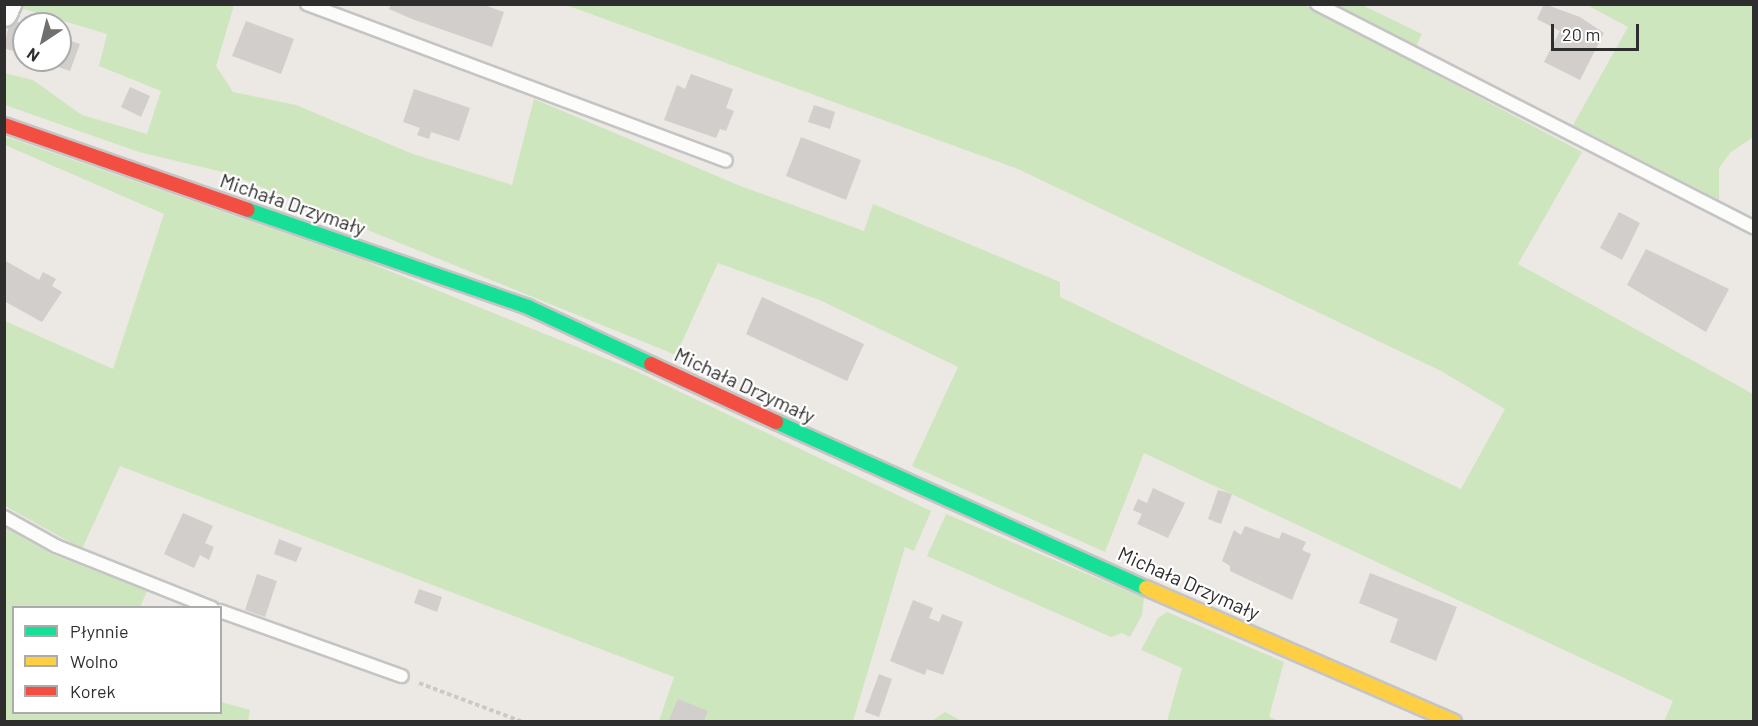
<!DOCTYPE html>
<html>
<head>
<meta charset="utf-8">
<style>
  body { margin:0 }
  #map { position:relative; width:1758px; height:726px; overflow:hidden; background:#ece8e4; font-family:Barlow,sans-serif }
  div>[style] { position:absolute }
  .green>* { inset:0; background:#cee6be }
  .building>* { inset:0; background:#d1cecb }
  .path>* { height:4px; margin-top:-2px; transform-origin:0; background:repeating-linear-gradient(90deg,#c9c9c8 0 4.5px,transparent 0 7.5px) }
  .roads { filter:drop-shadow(2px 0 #c5c4c5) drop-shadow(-2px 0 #c5c4c5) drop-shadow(0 2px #c5c4c5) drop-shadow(0 -2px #c5c4c5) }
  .lane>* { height:12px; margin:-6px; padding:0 6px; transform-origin:6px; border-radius:6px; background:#fcfcfb }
  .street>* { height:26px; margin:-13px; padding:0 13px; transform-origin:13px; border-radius:13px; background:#fcfcfb }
  .fast>* { height:14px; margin:-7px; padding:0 7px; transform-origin:7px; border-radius:7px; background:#16e098 }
  .slow>* { height:14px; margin:-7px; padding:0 7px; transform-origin:7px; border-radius:7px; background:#ffcf43 }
  .jam>* { height:14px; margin:-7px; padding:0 7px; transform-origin:7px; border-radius:7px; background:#f24e42 }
  span { translate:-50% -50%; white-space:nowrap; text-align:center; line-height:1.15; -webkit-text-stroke:4.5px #fff; paint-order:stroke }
  .street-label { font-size:20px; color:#2e2e2e }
  .frame { position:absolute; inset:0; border:6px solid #2e2e2e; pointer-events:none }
  .legend { position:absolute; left:12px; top:606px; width:210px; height:108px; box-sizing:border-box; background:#fff; border:2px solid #ababab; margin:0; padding:8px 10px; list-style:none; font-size:18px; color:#2e2e2e }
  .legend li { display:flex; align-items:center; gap:12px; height:30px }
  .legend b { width:30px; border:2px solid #ababab }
  .north { position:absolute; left:12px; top:12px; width:60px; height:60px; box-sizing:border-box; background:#fff; border:2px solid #ababab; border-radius:50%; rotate:215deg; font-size:16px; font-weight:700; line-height:24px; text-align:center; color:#2e2e2e }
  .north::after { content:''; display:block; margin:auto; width:21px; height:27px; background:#706f6e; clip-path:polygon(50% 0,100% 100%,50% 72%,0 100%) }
  .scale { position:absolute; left:1551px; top:24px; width:88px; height:27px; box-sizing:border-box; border:3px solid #2e2e2e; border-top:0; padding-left:8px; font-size:18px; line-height:21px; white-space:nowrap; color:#2e2e2e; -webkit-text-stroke:4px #fff; paint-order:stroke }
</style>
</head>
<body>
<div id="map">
  <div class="green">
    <div style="clip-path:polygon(1323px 5px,1362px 5px,1422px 34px,1413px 52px)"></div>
    <div style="clip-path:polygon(1587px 5px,1753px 5px,1753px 137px,1730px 153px,1719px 168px,1719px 200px,1573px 125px,1628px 27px)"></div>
    <div style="clip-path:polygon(14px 6px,234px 5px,216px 66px,233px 92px,296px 105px,413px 154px,512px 185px,534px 99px,738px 185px,864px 231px,873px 204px,1060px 282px,1060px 297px,1461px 489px,1505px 409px,1441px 371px,1018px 169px,566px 5px,1305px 5px,1582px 152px,1518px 264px,1753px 394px,1753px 721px,1664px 721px,1673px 701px,1144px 453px,1105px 552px,912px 466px,958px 367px,822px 301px,718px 263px,676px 355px,227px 173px,139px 152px,5px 105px,4px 73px,33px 80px,82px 115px,147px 134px,161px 91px,99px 66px,107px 34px)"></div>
    <div style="clip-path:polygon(4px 136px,365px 261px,634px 370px,931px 511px,914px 551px,905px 547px,853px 721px,659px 721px,674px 677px,120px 466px,82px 549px,5px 506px,5px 321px,113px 369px,164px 214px,5px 145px)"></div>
    <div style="clip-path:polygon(946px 514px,1144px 598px,1142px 615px,1130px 637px,1122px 633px,1111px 637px,927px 556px)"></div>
    <div style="clip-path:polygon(4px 527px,52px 554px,147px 591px,140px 607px,14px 608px,14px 712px,220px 712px,221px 702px,250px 710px,248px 721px,5px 721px)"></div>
    <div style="clip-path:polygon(1167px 612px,1284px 662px,1269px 717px,1279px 721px,1167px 721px,1182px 668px,1141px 650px,1158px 618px)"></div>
    <div style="clip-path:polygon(945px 712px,962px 721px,932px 721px)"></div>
  </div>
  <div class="building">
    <div style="clip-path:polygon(391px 4px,481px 4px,504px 12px,492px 47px,412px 19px,389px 9px)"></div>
    <div style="clip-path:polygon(1544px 4px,1580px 17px,1604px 33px,1580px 80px,1544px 62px,1560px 31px,1537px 19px)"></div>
    <div style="clip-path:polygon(10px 19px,24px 24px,24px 55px,4px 48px)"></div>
    <div style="clip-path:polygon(246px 21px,294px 39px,281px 74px,232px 56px)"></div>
    <div style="clip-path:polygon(60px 37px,80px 44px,70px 71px,39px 60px,60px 60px)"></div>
    <div style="clip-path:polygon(691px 74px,733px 89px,726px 108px,734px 111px,726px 131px,720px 129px,716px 138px,664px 120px,677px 85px,685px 89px)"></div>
    <div style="clip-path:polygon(130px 87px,150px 96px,141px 117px,121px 107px)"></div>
    <div style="clip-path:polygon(414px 89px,470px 108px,459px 141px,431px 132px,429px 139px,417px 135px,420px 128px,403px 122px)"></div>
    <div style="clip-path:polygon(814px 105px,835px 112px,830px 129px,808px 122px)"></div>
    <div style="clip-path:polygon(801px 137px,861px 160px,846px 200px,786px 176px)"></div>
    <div style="clip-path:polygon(1619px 212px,1640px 223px,1622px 260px,1600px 248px)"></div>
    <div style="clip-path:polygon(1646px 249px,1729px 289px,1706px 332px,1627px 285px)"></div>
    <div style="clip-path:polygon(4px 260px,39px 280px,43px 272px,56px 279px,52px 286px,62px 292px,42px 322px,4px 301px)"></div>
    <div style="clip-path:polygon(762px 297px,864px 344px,847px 381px,746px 334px)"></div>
    <div style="clip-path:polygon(1153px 488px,1185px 503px,1168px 538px,1137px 524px,1142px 514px,1133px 510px,1138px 499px,1147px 503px)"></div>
    <div style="clip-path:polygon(1218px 490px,1232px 494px,1221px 524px,1208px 519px)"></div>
    <div style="clip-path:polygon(183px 513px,213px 526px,205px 543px,214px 547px,209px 560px,200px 555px,194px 568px,164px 554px)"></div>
    <div style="clip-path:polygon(1245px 526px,1279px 539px,1282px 532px,1306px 542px,1302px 550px,1311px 554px,1292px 600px,1230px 571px,1230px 566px,1222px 561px,1234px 530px,1241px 535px)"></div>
    <div style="clip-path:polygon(279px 539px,302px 548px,296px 562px,274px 554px)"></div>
    <div style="clip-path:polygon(1370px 573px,1457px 607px,1436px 661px,1390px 642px,1398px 619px,1359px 603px)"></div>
    <div style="clip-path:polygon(257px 574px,277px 581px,265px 617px,245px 610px)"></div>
    <div style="clip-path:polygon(419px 589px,442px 597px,437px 612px,414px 603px)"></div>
    <div style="clip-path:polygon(913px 600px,933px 608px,929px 618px,939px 622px,942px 614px,963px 622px,943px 675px,927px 669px,925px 675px,890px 661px)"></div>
    <div style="clip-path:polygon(879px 674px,892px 679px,879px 717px,865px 712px)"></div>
    <div style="clip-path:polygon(678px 699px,708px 711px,703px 722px,668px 722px)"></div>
  </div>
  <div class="path">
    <div style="left:419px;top:683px;width:111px;rotate:20.6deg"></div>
  </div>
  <div class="roads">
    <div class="lane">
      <div style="left:307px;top:4px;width:447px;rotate:20.5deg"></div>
      <div style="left:1317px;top:4px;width:491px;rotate:27.1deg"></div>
      <div style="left:4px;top:517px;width:60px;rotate:29.1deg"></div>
      <div style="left:56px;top:546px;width:168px;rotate:21.7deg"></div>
      <div style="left:220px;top:611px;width:193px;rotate:19.7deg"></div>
    </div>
    <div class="street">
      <div style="left:4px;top:13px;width:10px;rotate:-66deg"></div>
    </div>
    <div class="fast">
      <div style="left:248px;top:210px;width:296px;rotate:19.1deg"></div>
      <div style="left:528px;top:307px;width:136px;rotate:24.9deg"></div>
      <div style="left:776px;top:422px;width:406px;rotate:24.2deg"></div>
    </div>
    <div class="slow">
      <div style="left:1146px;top:588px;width:336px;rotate:23.5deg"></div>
    </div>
    <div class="jam">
      <div style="left:4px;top:125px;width:258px;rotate:19.2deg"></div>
      <div style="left:651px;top:364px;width:138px;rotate:24.9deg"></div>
    </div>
  </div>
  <div class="street-label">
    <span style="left:293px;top:204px;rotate:19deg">Michała Drzymały</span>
    <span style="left:745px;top:385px;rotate:25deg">Michała Drzymały</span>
    <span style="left:1189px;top:583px;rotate:24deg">Michała Drzymały</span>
  </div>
  <div class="frame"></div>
  <ul class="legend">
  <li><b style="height:8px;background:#16e098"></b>Płynnie</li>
  <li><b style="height:8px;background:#ffcf43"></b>Wolno</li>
  <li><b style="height:8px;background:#f24e42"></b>Korek</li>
  </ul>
  <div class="north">N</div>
  <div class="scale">20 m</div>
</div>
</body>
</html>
